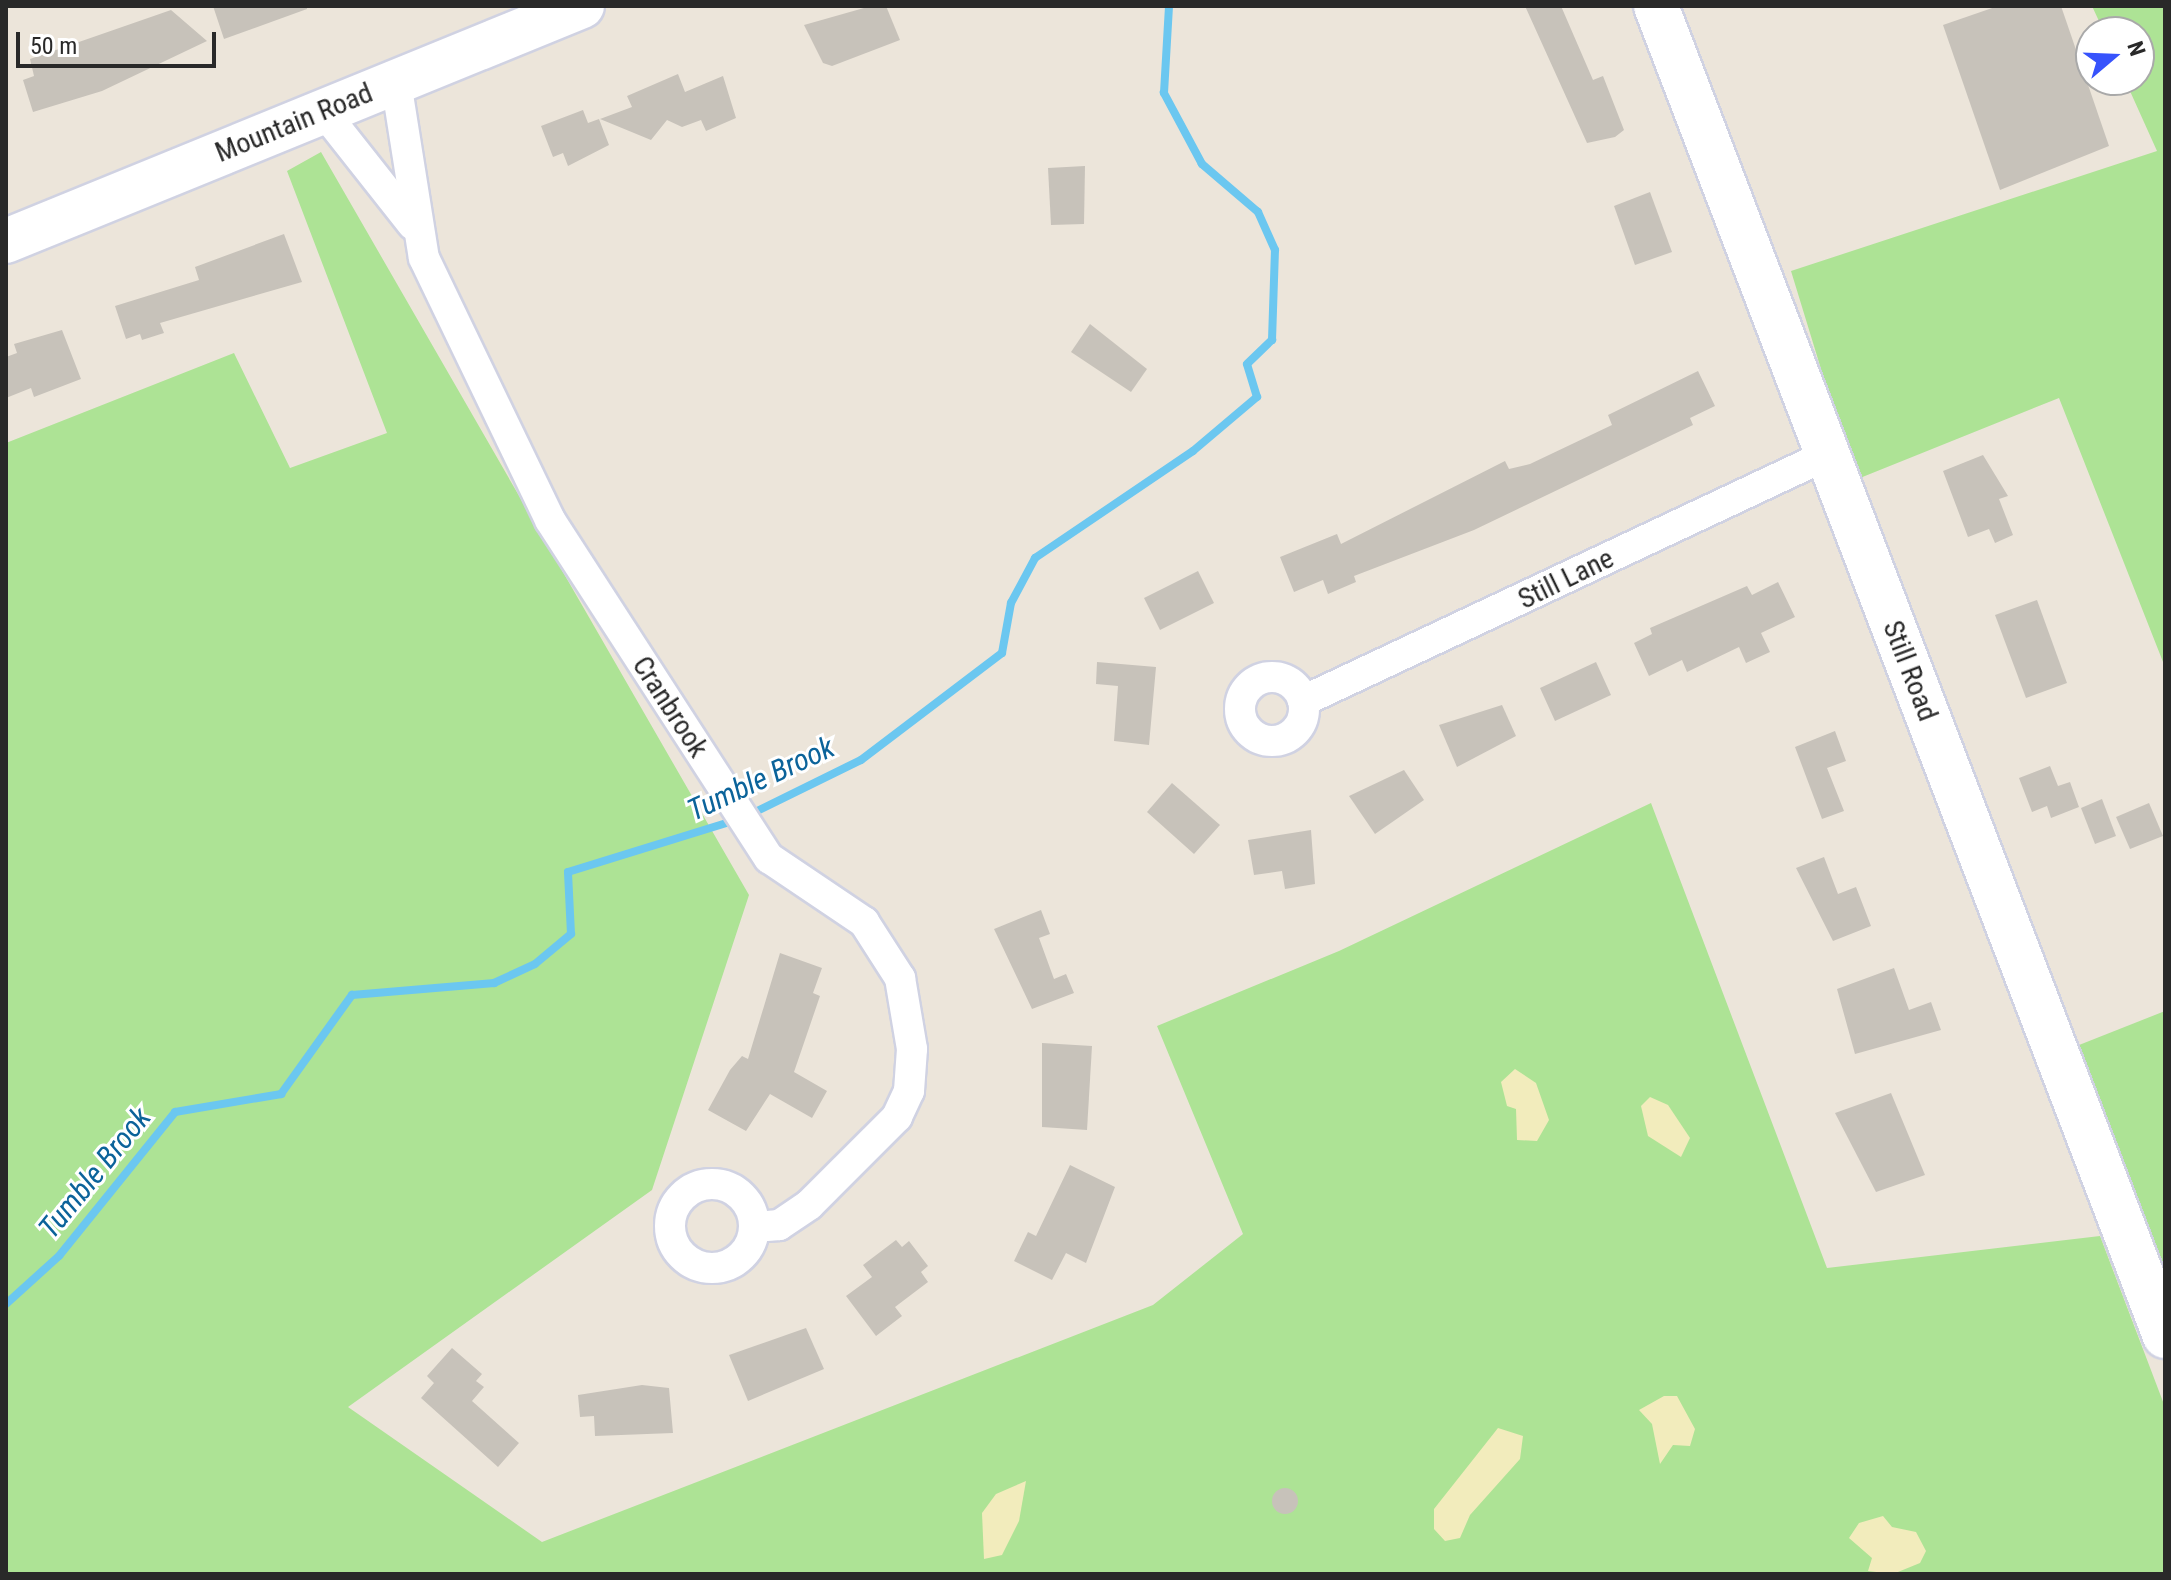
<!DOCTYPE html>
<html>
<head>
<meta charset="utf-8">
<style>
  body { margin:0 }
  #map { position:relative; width:2171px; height:1580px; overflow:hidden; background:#ece5da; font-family:"Roboto Condensed",sans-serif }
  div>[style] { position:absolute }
  .green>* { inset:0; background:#ade395 }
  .sand>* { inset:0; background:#f2ecbc }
  .stream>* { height:8px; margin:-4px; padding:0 4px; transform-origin:4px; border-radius:4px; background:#6bc7f0 }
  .building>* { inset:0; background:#c7c2ba }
  .round { border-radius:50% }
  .roads { filter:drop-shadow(2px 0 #d0d2e2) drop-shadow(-2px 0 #d0d2e2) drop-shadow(0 2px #d0d2e2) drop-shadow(0 -2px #d0d2e2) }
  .street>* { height:30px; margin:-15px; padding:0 15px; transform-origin:15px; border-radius:15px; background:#fff }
  .street>.ring { margin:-15px; padding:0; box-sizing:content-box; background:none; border:30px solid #fff; border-radius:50% }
  .secondary>* { height:44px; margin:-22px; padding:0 22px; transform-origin:22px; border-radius:22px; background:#fff }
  span { translate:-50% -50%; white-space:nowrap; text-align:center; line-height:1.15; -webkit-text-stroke:6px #fff; paint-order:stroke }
  .street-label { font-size:28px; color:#292929 }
  .water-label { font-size:30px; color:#0b639a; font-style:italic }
  .frame { position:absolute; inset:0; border:8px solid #292929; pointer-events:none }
  .north { position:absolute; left:2075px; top:16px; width:80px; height:80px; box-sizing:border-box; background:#fff; border:2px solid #a9a9a9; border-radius:50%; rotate:71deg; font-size:22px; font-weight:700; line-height:32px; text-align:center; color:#292929 }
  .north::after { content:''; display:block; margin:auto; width:28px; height:36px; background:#3753fc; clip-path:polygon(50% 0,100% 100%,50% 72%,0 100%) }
  .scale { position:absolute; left:16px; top:32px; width:200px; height:36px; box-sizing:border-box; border:4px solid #292929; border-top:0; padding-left:10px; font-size:24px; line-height:28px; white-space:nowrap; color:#292929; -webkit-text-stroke:6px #fff; paint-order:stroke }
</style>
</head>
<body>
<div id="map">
  <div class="green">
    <div style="clip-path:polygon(2092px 6px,2165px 6px,2165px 667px,2059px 398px,1855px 480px,1791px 271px,2157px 151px,2125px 80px,2139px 80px,2139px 32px,2104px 32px)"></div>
    <div style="clip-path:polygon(321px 152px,749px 895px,652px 1190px,348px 1407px,542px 1542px,1153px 1305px,1243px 1234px,1157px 1026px,1339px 951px,1651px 803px,1827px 1268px,2100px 1236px,2165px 1407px,2165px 1574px,6px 1574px,6px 443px,234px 353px,290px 468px,387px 433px,287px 171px)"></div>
    <div style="clip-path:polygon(2165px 1011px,2165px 1285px,2074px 1047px)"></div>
  </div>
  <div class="sand">
    <div style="clip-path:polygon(1515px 1069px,1536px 1083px,1549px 1120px,1537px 1141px,1517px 1140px,1516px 1109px,1507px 1106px,1501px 1082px)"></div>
    <div style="clip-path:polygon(1650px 1097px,1668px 1105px,1690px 1138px,1681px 1157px,1648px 1136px,1641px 1106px)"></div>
    <div style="clip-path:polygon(1664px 1396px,1677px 1396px,1695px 1429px,1690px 1446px,1673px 1445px,1660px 1464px,1652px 1424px,1639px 1410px)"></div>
    <div style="clip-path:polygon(1498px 1428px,1523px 1436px,1520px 1459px,1470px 1515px,1460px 1538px,1445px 1541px,1434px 1529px,1434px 1509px)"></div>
    <div style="clip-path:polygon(1026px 1481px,1019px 1521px,1002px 1555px,984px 1559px,982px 1513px,996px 1494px)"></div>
    <div style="clip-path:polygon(1883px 1516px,1892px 1527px,1916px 1532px,1926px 1551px,1920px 1563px,1893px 1574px,1868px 1571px,1872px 1558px,1849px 1538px,1859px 1523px)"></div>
  </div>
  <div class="stream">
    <div style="left:749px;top:815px;width:125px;rotate:-26.2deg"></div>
    <div style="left:861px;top:760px;width:177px;rotate:-37.2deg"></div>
    <div style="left:1002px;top:653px;width:51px;rotate:-79.8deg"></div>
    <div style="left:1011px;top:603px;width:51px;rotate:-61.9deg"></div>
    <div style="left:1035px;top:558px;width:191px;rotate:-34.1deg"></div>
    <div style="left:1193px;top:451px;width:84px;rotate:-40.2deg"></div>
    <div style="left:1257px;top:397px;width:34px;rotate:-107deg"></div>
    <div style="left:1247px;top:364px;width:35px;rotate:-44deg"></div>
    <div style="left:1272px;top:340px;width:90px;rotate:-88.1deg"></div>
    <div style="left:1275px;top:250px;width:42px;rotate:-114.1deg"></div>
    <div style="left:1258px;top:212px;width:74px;rotate:-139.4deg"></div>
    <div style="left:1202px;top:164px;width:81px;rotate:-118.2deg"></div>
    <div style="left:1164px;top:93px;width:87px;rotate:-86.7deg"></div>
    <div style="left:6px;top:1304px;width:72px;rotate:-42.2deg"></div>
    <div style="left:59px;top:1256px;width:185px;rotate:-51.1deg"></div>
    <div style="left:175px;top:1112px;width:108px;rotate:-9.6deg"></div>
    <div style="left:281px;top:1094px;width:122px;rotate:-54.4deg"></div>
    <div style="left:352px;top:995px;width:143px;rotate:-4.8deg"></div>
    <div style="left:494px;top:983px;width:45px;rotate:-24.9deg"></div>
    <div style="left:535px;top:964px;width:47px;rotate:-39.8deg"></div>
    <div style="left:571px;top:934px;width:62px;rotate:-92.8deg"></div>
    <div style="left:568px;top:872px;width:176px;rotate:-17.2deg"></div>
  </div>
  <div class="building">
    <div style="clip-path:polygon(213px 6px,307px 6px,307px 9px,224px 39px)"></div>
    <div style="clip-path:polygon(871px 6px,886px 6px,900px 40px,832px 66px,823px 63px,804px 25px)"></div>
    <div style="clip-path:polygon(1525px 6px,1561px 6px,1593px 80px,1603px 76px,1624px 130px,1615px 137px,1587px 143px)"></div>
    <div style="clip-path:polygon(1998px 6px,2061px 6px,2109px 146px,2000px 190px,1943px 25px)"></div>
    <div style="clip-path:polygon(171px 10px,207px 41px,102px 91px,33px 112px,23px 80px,34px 76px,30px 59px)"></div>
    <div style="clip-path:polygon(678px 74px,685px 92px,723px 76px,736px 118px,706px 131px,701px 120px,682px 127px,667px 120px,651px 140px,600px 119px,632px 107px,627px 96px)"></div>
    <div style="clip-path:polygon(583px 110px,588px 123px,599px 119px,609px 145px,568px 166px,563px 153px,553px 157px,541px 126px)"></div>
    <div style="clip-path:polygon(1085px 166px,1084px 224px,1051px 225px,1048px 168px)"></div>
    <div style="clip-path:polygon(1650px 192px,1672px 252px,1635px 265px,1614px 206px)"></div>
    <div style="clip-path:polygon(284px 234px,302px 282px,160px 323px,164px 333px,142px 340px,140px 334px,126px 339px,115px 306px,199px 280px,195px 267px)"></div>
    <div style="clip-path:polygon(1090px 324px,1147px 369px,1131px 392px,1071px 352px)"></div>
    <div style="clip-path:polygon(62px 330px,81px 379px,34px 397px,31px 388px,6px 398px,6px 357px,17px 353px,14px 344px)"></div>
    <div style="clip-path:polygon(1698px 371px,1715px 406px,1690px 418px,1693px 425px,1474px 530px,1354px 576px,1356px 582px,1328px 594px,1323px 580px,1294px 592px,1280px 557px,1337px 534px,1341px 544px,1505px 461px,1509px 469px,1530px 464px,1612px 425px,1608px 415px)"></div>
    <div style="clip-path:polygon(1983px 455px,2008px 496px,1999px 499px,2013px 535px,1995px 543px,1989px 529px,1968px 537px,1943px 471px)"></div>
    <div style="clip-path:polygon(1198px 571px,1214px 603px,1160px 630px,1144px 598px)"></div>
    <div style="clip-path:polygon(1778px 582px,1795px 617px,1761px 633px,1770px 652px,1746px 663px,1739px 647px,1687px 672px,1682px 660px,1649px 676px,1634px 643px,1652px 634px,1650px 628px,1747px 586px,1752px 595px)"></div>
    <div style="clip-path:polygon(2037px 600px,2067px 683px,2026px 698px,1995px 615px)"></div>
    <div style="clip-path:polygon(1097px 662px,1156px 667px,1149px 745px,1114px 741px,1118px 686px,1096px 684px)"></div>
    <div style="clip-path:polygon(1596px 662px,1611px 695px,1555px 721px,1540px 688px)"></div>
    <div style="clip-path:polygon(1502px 705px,1516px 736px,1457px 767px,1439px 725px)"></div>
    <div style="clip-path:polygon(1835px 731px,1846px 761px,1827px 768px,1844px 811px,1822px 819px,1795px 747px)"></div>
    <div style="clip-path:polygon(2050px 766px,2058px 786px,2070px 782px,2079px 807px,2051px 818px,2047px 806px,2032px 812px,2019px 778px)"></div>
    <div style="clip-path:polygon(1404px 770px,1424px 800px,1375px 834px,1349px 796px)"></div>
    <div style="clip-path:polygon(1172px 783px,1220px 825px,1194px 854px,1147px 812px)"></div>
    <div style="clip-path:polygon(2102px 799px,2116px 836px,2095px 844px,2081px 808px)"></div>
    <div style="clip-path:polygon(2149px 803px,2163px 836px,2130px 849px,2116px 817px)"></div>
    <div style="clip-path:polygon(1311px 830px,1315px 884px,1285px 889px,1282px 871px,1254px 875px,1248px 840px)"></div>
    <div style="clip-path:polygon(1824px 857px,1838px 894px,1856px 887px,1871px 926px,1833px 941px,1796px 868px)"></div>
    <div style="clip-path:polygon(1041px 910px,1050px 934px,1039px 938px,1054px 979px,1066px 974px,1074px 993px,1032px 1009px,994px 929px)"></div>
    <div style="clip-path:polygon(780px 953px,822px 968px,813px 993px,820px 996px,794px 1072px,827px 1091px,812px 1118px,770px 1094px,746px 1131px,708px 1110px,730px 1070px,742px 1056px,748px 1059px)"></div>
    <div style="clip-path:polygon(1894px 968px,1909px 1010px,1931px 1002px,1941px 1030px,1855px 1054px,1837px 989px)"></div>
    <div style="clip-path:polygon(1042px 1043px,1092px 1046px,1087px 1130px,1042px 1127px)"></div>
    <div style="clip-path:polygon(1891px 1093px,1925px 1175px,1876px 1192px,1835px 1113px)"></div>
    <div style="clip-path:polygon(1070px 1165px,1115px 1187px,1086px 1263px,1066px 1253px,1052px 1280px,1014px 1261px,1028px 1232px,1036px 1236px)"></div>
    <div style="clip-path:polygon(896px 1240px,902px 1247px,909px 1241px,928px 1266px,921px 1272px,928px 1282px,895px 1307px,902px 1316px,876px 1336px,846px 1296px,872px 1277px,863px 1265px)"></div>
    <div style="clip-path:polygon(806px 1328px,824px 1369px,748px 1401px,729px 1355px)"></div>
    <div style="clip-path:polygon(452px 1348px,482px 1374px,476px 1381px,484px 1387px,472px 1401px,519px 1443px,498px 1467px,421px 1398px,434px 1383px,427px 1376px)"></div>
    <div style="clip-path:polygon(642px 1385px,669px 1388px,673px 1433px,595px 1436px,594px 1416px,580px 1417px,578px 1395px)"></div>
    <div class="round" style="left:1272px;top:1488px;width:26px;height:26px"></div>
  </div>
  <div class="roads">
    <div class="street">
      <div style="left:396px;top:82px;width:178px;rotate:81deg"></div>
      <div style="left:424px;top:258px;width:291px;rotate:64.3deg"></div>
      <div style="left:550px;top:520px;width:403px;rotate:57.1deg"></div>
      <div style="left:769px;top:858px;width:115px;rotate:34deg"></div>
      <div style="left:864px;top:922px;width:67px;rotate:57.3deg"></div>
      <div style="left:900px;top:978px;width:72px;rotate:80.4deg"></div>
      <div style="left:912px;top:1049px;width:42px;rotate:94.1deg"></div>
      <div style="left:909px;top:1091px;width:29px;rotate:115deg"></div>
      <div style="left:897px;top:1117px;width:124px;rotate:135deg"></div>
      <div style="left:809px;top:1205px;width:36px;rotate:146deg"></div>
      <div style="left:779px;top:1225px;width:25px;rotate:175deg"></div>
      <div style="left:323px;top:111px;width:145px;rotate:51.7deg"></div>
      <div class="ring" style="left:1240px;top:677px;width:34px;height:34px"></div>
      <div style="left:1303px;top:701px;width:579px;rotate:-25.15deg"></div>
      <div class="ring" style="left:670px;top:1184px;width:54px;height:54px"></div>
    </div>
    <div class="secondary">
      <div style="left:1656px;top:6px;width:1424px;rotate:69.06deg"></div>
      <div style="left:6px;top:241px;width:622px;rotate:-22.19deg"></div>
    </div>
  </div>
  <div class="street-label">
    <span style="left:294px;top:123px;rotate:-22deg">Mountain Road</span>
    <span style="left:1566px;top:579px;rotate:-26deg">Still Lane</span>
    <span style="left:1910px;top:671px;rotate:69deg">Still Road</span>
    <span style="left:670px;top:707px;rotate:57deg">Cranbrook</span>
  </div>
  <div class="water-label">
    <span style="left:761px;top:779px;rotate:-25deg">Tumble Brook</span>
    <span style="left:95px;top:1173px;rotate:-51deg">Tumble Brook</span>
  </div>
  <div class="frame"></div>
  <div class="north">N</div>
  <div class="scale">50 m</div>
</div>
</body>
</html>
